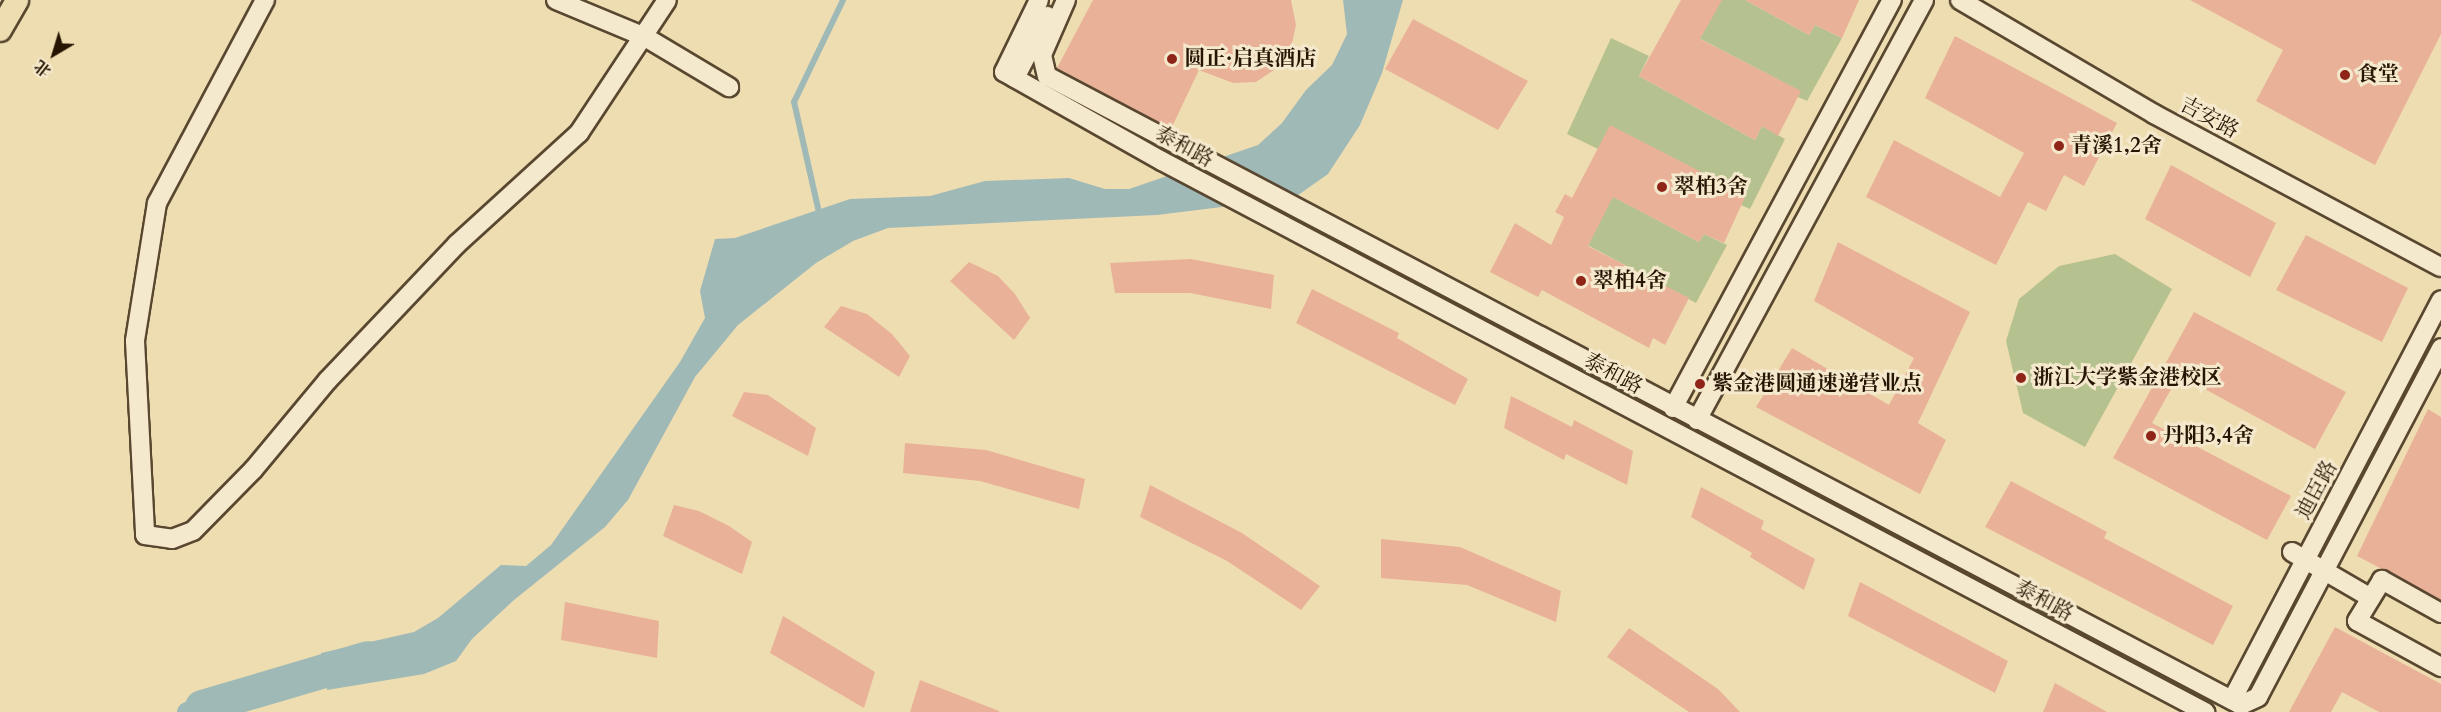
<!DOCTYPE html>
<html>
<head>
<meta charset="utf-8">
<style>
  body { margin:0 }
  #map { position:relative; width:2441px; height:712px; overflow:hidden; background:#efddb2; font-family:Cardo,"Noto Serif SC",serif }
  div>[style] { position:absolute }
  .green>* { inset:0; background:#b5c28f }
  .water>* { inset:0; background:#9fb9b7 }
  .stream>* { height:6px; margin:-3px; padding:0 3px; transform-origin:3px; border-radius:3px; background:#9fb9b7 }
  .canal>* { height:20px; margin:-10px; padding:0 10px; transform-origin:10px; border-radius:10px; background:#9fb9b7 }
  .river>* { height:34px; margin:-17px; padding:0 17px; transform-origin:17px; border-radius:17px; background:#9fb9b7 }
  .building>* { inset:0; background:#e9b298 }
  .roads { filter:drop-shadow(2px 0 #594730) drop-shadow(-2px 0 #594730) drop-shadow(0 2px #594730) drop-shadow(0 -2px #594730) }
  .minor>* { height:18px; margin:-9px; padding:0 9px; transform-origin:9px; border-radius:9px; background:#f5e9cd }
  .major>* { height:22px; margin:-11px; padding:0 11px; transform-origin:11px; border-radius:11px; background:#efddb2 }
  .dots>* { width:16px; height:16px; translate:-50% -50%; box-sizing:border-box; border:3px solid #f5e9cd; border-radius:50% }
  span { translate:-50% -50%; white-space:nowrap; text-align:center; line-height:1.15; -webkit-text-stroke:6px #f5e9cd; paint-order:stroke }
  .poi-label { font-size:21px; color:#271504; font-weight:700 }
  .left { translate:0 -50%; text-align:left }
  .street-label { font-size:21px; color:#271504 }
  .north { position:absolute; left:24px; top:24px; width:60px; height:60px; -webkit-text-stroke:4px #f5e9cd; paint-order:stroke; rotate:218deg; font-size:16px; font-weight:700; line-height:24px; text-align:center; color:#271504 }
  .north::after { content:''; display:block; margin:auto; width:21px; height:27px; background:#271504; clip-path:polygon(50% 0,100% 100%,50% 72%,0 100%) }
</style>
</head>
<body>
<div id="map">
  <div class="green">
    <div style="clip-path:polygon(1712px 0,1745px 0,1809px 35px,1815px 25px,1842px 38px,1807px 101px,1798px 97px,1800px 91px,1691px 34px)"></div>
    <div style="clip-path:polygon(1611px 38px,1649px 56px,1639px 76px,1755px 140px,1762px 126px,1785px 139px,1750px 209px,1741px 205px,1746px 195px,1598px 149px,1567px 134px)"></div>
    <div style="clip-path:polygon(1606px 193px,1699px 242px,1704px 234px,1727px 245px,1696px 303px,1580px 241px)"></div>
    <div style="clip-path:polygon(2115px 254px,2172px 289px,2085px 447px,2023px 413px,2006px 341px,2019px 299px,2059px 266px)"></div>
  </div>
  <div class="water">
    <div style="clip-path:polygon(1343px 0,1403px 0,1382px 73px,1360px 125px,1328px 174px,1294px 198px,1157px 215px,888px 228px,853px 241px,816px 263px,738px 325px,695px 377px,628px 500px,605px 527px,514px 600px,472px 639px,456px 661px,424px 674px,327px 690px,321px 653px,414px 632px,438px 618px,501px 565px,526px 566px,551px 545px,680px 362px,705px 318px,700px 291px,715px 239px,735px 238px,850px 199px,930px 196px,985px 181px,1069px 178px,1105px 189px,1129px 189px,1258px 145px,1282px 123px,1306px 90px,1332px 65px,1347px 34px)"></div>
  </div>
  <div class="stream">
    <div style="left:820px;top:217px;width:118px;rotate:-102.7deg"></div>
    <div style="left:794px;top:102px;width:113px;rotate:-64.3deg"></div>
  </div>
  <div class="canal">
    <div style="left:187px;top:712px;width:16px;rotate:-18deg"></div>
    <div style="left:202px;top:707px;width:13px;rotate:23deg"></div>
  </div>
  <div class="river">
    <div style="left:202px;top:707px;width:173px;rotate:-16.4deg"></div>
  </div>
  <div class="building">
    <div style="clip-path:polygon(1093px 0,1291px 0,1296px 25px,1291px 48px,1274px 70px,1256px 82px,1233px 83px,1199px 70px,1171px 129px,1057px 68px)"></div>
    <div style="clip-path:polygon(1681px 0,1722px 0,1700px 39px,1801px 91px,1778px 136px,1762px 126px,1755px 140px,1639px 76px)"></div>
    <div style="clip-path:polygon(1745px 0,1859px 0,1842px 38px,1815px 25px,1809px 35px)"></div>
    <div style="clip-path:polygon(2190px 0,2441px 0,2441px 34px,2375px 165px,2256px 101px,2283px 50px)"></div>
    <div style="clip-path:polygon(1413px 19px,1528px 81px,1498px 130px,1385px 69px)"></div>
    <div style="clip-path:polygon(1955px 36px,2117px 123px,2084px 186px,2064px 175px,2046px 211px,2028px 202px,1996px 265px,1866px 197px,1894px 140px,2000px 197px,2024px 153px,1925px 98px)"></div>
    <div style="clip-path:polygon(1610px 125px,1746px 195px,1724px 243px,1704px 234px,1699px 242px,1613px 197px,1588px 246px,1689px 298px,1665px 345px,1653px 338px,1649px 348px,1542px 290px,1538px 297px,1490px 272px,1515px 223px,1551px 245px,1564px 217px,1555px 212px,1565px 194px,1572px 198px)"></div>
    <div style="clip-path:polygon(2171px 165px,2276px 223px,2250px 277px,2145px 219px)"></div>
    <div style="clip-path:polygon(2306px 235px,2408px 288px,2382px 342px,2276px 290px)"></div>
    <div style="clip-path:polygon(1838px 242px,1970px 312px,1918px 423px,1946px 440px,1920px 494px,1756px 407px,1792px 348px,1889px 405px,1914px 358px,1814px 301px)"></div>
    <div style="clip-path:polygon(1191px 259px,1274px 275px,1271px 309px,1190px 293px,1115px 293px,1110px 263px)"></div>
    <div style="clip-path:polygon(969px 262px,998px 276px,1015px 294px,1030px 318px,1014px 340px,950px 281px)"></div>
    <div style="clip-path:polygon(1312px 289px,1399px 333px,1397px 338px,1468px 379px,1455px 405px,1296px 323px)"></div>
    <div style="clip-path:polygon(841px 306px,867px 314px,892px 334px,910px 356px,899px 377px,824px 327px)"></div>
    <div style="clip-path:polygon(2194px 312px,2346px 392px,2315px 449px,2179px 375px,2152px 423px,2291px 496px,2267px 540px,2113px 458px)"></div>
    <div style="clip-path:polygon(744px 392px,768px 395px,816px 428px,808px 456px,732px 416px)"></div>
    <div style="clip-path:polygon(1511px 396px,1572px 427px,1574px 420px,1633px 451px,1627px 485px,1566px 454px,1564px 460px,1504px 428px)"></div>
    <div style="clip-path:polygon(2428px 409px,2441px 417px,2441px 600px,2357px 556px)"></div>
    <div style="clip-path:polygon(905px 443px,986px 450px,1085px 479px,1079px 509px,980px 481px,903px 473px)"></div>
    <div style="clip-path:polygon(2011px 481px,2107px 532px,2104px 538px,2233px 606px,2213px 645px,1985px 527px)"></div>
    <div style="clip-path:polygon(1150px 485px,1242px 533px,1320px 586px,1301px 610px,1227px 561px,1140px 517px)"></div>
    <div style="clip-path:polygon(1701px 487px,1764px 521px,1761px 529px,1815px 559px,1804px 590px,1750px 557px,1752px 553px,1691px 517px)"></div>
    <div style="clip-path:polygon(674px 505px,699px 511px,729px 526px,752px 542px,742px 574px,663px 536px)"></div>
    <div style="clip-path:polygon(1381px 539px,1460px 547px,1561px 591px,1556px 622px,1467px 585px,1381px 578px)"></div>
    <div style="clip-path:polygon(1860px 582px,2008px 661px,1995px 693px,1848px 616px)"></div>
    <div style="clip-path:polygon(565px 602px,659px 621px,657px 658px,561px 640px)"></div>
    <div style="clip-path:polygon(783px 616px,875px 672px,864px 708px,770px 653px)"></div>
    <div style="clip-path:polygon(2335px 627px,2441px 684px,2441px 712px,2379px 712px,2342px 692px,2331px 712px,2289px 712px)"></div>
    <div style="clip-path:polygon(1629px 628px,1718px 689px,1740px 712px,1689px 712px,1607px 657px)"></div>
    <div style="clip-path:polygon(920px 680px,999px 711px,999px 712px,910px 712px)"></div>
    <div style="clip-path:polygon(2055px 683px,2107px 712px,2043px 712px)"></div>
  </div>
  <div class="roads">
    <div class="minor">
      <div style="left:265px;top:0;width:230px;rotate:118deg"></div>
      <div style="left:157px;top:203px;width:140px;rotate:99.1deg"></div>
      <div style="left:135px;top:341px;width:194px;rotate:87deg"></div>
      <div style="left:145px;top:535px;width:27px;rotate:8deg"></div>
      <div style="left:172px;top:539px;width:22px;rotate:-21deg"></div>
      <div style="left:193px;top:531px;width:86px;rotate:-45.5deg"></div>
      <div style="left:253px;top:470px;width:117px;rotate:-50.2deg"></div>
      <div style="left:328px;top:380px;width:187px;rotate:-46.5deg"></div>
      <div style="left:457px;top:244px;width:165px;rotate:-42.3deg"></div>
      <div style="left:579px;top:133px;width:159px;rotate:-56.5deg"></div>
      <div style="left:556px;top:0;width:96px;rotate:22.6deg"></div>
      <div style="left:645px;top:37px;width:98px;rotate:30.8deg"></div>
      <div style="left:1039px;top:0;width:80px;rotate:115.9deg"></div>
      <div style="left:1004px;top:72px;width:181px;rotate:29.4deg"></div>
      <div style="left:1162px;top:161px;width:1180px;rotate:27.85deg"></div>
      <div style="left:1066px;top:0;width:60px;rotate:113.6deg"></div>
      <div style="left:1042px;top:55px;width:22px;rotate:77deg"></div>
      <div style="left:1047px;top:76px;width:1350px;rotate:27.78deg"></div>
      <div style="left:2241px;top:705px;width:19px;rotate:-25deg"></div>
      <div style="left:2258px;top:697px;width:394px;rotate:-62.3deg"></div>
      <div style="left:1960px;top:0;width:225px;rotate:30.4deg"></div>
      <div style="left:2154px;top:114px;width:325px;rotate:28.1deg"></div>
      <div style="left:1015px;top:78px;width:70px;rotate:-62.7deg"></div>
      <div style="left:1673px;top:408px;width:463px;rotate:-61.8deg"></div>
      <div style="left:1697px;top:420px;width:477px;rotate:-61.6deg"></div>
      <div style="left:2292px;top:552px;width:91px;rotate:30.2deg"></div>
      <div style="left:2441px;top:613px;width:68px;rotate:-150.8deg"></div>
      <div style="left:2382px;top:580px;width:48px;rotate:121.4deg"></div>
      <div style="left:2357px;top:621px;width:96px;rotate:28.7deg"></div>
      <div style="left:2232px;top:700px;width:451px;rotate:-62.4deg"></div>
    </div>
    <div class="major">
      <div style="left:0;top:30px;width:34px;rotate:-60deg"></div>
    </div>
  </div>
  <div class="dots">
    <div style="left:1172px;top:59px;background:#8f2418"></div>
    <div style="left:2345px;top:75px;background:#8f2418"></div>
    <div style="left:2059px;top:146px;background:#8f2418"></div>
    <div style="left:1662px;top:187px;background:#8f2418"></div>
    <div style="left:1581px;top:281px;background:#8f2418"></div>
    <div style="left:2021px;top:378px;background:#8f2418"></div>
    <div style="left:1700px;top:384px;background:#8f2418"></div>
    <div style="left:2151px;top:436px;background:#8f2418"></div>
  </div>
  <div class="poi-label">
    <span class="left" style="left:1184px;top:59px">圆正·启真酒店</span>
    <span class="left" style="left:2357px;top:75px">食堂</span>
    <span class="left" style="left:2071px;top:146px">青溪1,2舍</span>
    <span class="left" style="left:1674px;top:187px">翠柏3舍</span>
    <span class="left" style="left:1593px;top:281px">翠柏4舍</span>
    <span class="left" style="left:2033px;top:378px">浙江大学紫金港校区</span>
    <span class="left" style="left:1712px;top:384px">紫金港圆通速递营业点</span>
    <span class="left" style="left:2163px;top:436px">丹阳3,4舍</span>
  </div>
  <div class="street-label">
    <span style="left:2209px;top:118px;rotate:28deg">吉安路</span>
    <span style="left:1184px;top:147px;rotate:28deg">泰和路</span>
    <span style="left:1613px;top:374px;rotate:28deg">泰和路</span>
    <span style="left:2317px;top:490px;rotate:-62deg">迪臣路</span>
    <span style="left:2044px;top:601px;rotate:28deg">泰和路</span>
  </div>
  <div class="north">北</div>
</div>
</body>
</html>
